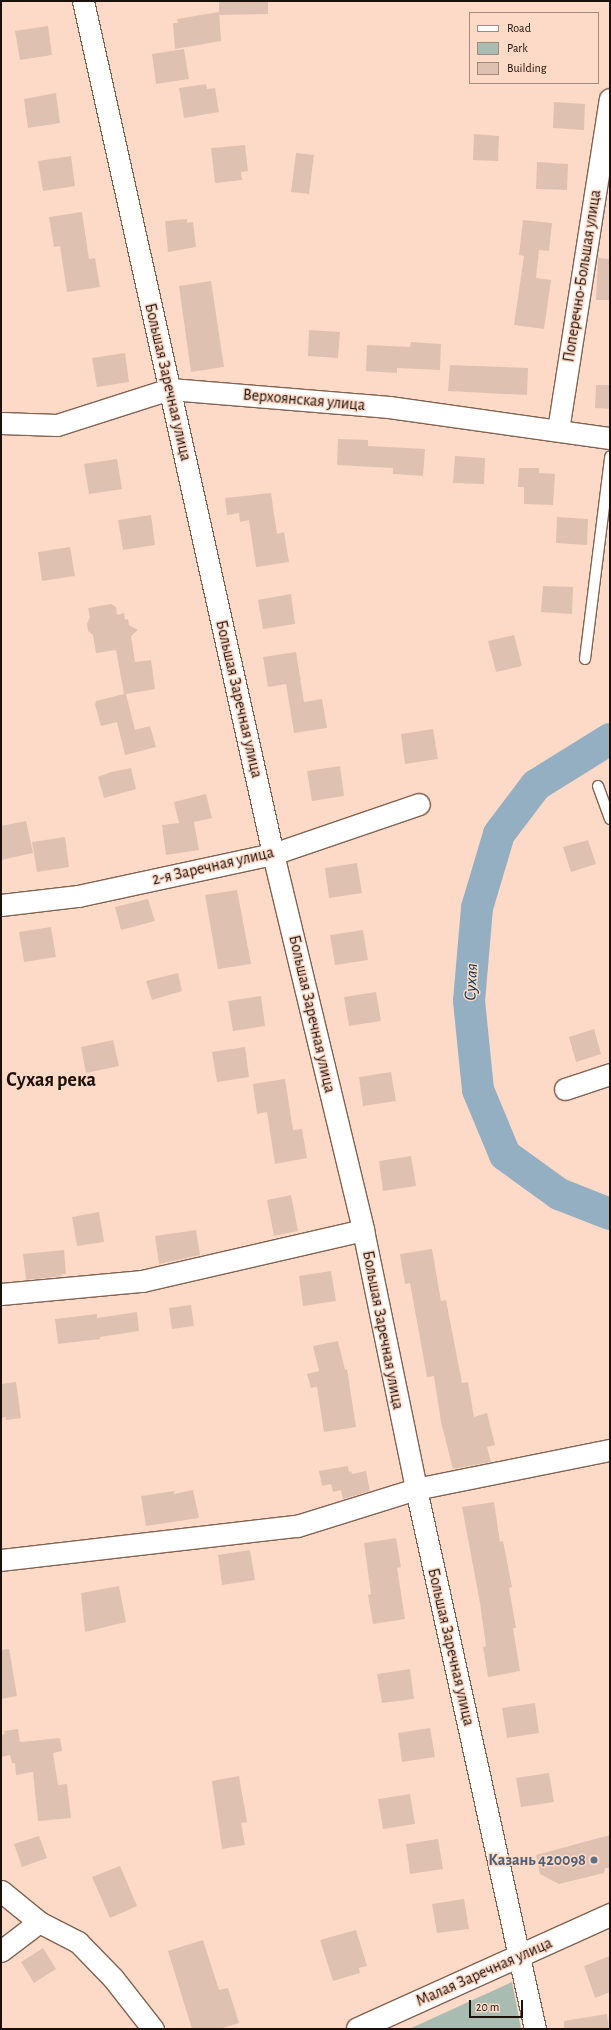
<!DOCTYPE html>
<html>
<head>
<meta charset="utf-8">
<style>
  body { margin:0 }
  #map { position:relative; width:611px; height:2030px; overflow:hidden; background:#fddac7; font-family:"Alegreya Sans",sans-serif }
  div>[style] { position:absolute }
  .green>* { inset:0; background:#a8bcb2 }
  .river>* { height:32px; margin:-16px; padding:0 16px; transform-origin:16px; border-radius:16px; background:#94aec2 }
  .building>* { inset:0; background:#dfc1b1 }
  .roads { filter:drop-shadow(1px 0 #816352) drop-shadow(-1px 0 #816352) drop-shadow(0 1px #816352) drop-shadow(0 -1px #816352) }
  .service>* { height:10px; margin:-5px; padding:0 5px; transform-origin:5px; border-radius:5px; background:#fff }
  .minor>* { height:21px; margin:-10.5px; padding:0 10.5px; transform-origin:10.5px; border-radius:10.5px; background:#fff }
  .secondary>* { height:22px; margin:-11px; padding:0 11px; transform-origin:11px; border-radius:11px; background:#fff }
  .dots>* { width:11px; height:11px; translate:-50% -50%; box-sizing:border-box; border:2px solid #fddac7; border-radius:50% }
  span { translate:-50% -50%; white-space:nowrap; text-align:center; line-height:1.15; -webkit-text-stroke:3px #fddac7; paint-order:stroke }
  .street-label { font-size:16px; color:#1c100a }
  .service-label { font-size:16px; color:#4e5e75; font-weight:700 }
  .right { translate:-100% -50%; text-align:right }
  .water-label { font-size:17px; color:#00304c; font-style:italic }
  .district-label { font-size:20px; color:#1c100a; font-weight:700 }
  .frame { position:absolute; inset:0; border:2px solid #1c100a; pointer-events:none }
  .legend { position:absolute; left:469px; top:12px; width:130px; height:72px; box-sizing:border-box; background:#fddac7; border:1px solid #a3897b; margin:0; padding:5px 7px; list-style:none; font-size:12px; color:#1c100a }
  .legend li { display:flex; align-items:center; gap:8px; height:20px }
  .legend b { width:20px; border:1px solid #a3897b }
  .scale { position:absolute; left:469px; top:2000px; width:54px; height:18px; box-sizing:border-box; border:2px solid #1c100a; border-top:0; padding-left:5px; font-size:12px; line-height:14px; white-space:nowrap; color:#1c100a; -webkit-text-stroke:3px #fddac7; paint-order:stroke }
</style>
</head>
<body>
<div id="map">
  <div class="green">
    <div style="clip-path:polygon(512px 1982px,521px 2029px,409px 2029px)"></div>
  </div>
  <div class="river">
    <div style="left:610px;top:739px;width:87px;rotate:148.1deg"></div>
    <div style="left:536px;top:785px;width:61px;rotate:127.1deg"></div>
    <div style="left:499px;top:834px;width:77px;rotate:106.6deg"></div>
    <div style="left:477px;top:908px;width:93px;rotate:94.9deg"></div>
    <div style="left:469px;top:1001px;width:89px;rotate:84.2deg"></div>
    <div style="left:478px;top:1090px;width:70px;rotate:67.4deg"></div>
    <div style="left:505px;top:1155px;width:67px;rotate:35.8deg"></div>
    <div style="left:559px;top:1194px;width:55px;rotate:21.4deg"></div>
  </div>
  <div class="building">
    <div style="clip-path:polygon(219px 1px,268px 1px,268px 14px,219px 15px)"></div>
    <div style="clip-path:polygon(219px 12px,221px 41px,175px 49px,173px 23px,178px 23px,177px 19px)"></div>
    <div style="clip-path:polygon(48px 26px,52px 55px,20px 60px,15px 31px)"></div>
    <div style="clip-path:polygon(184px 49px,189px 79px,156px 84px,152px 54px)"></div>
    <div style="clip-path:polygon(206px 84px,207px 89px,215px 88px,219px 112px,184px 118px,179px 88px)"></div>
    <div style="clip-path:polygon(56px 93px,60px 123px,28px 128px,24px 99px)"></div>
    <div style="clip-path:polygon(554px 102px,585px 104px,584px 130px,553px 128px)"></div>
    <div style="clip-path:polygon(474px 134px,499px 136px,498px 161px,473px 160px)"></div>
    <div style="clip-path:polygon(245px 145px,248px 171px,241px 172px,242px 180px,215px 183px,211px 148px)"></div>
    <div style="clip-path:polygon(296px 153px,314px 155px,309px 194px,291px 192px)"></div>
    <div style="clip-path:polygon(71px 156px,75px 186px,43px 191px,38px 161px)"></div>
    <div style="clip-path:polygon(537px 162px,568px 164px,567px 190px,536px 189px)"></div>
    <div style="clip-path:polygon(82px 212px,89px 259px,95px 258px,100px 287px,67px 292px,60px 246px,54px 247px,49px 217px)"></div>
    <div style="clip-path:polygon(187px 219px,187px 223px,193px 222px,196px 247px,168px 252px,165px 221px)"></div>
    <div style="clip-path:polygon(523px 220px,552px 223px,549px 251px,539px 250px,536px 278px,551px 280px,544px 329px,514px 325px,524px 256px,519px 255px)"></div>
    <div style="clip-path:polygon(598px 258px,610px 259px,610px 300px,596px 300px)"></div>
    <div style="clip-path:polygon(211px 281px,224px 367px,191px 372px,179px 286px)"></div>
    <div style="clip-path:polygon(309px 330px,340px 332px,338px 358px,308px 356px)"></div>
    <div style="clip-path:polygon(411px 342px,441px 344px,440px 370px,397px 368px,397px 373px,366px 371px,367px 345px,410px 347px)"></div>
    <div style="clip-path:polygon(125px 353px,129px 382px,97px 387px,92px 358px)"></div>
    <div style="clip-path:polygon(450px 365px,528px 368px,527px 395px,448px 391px)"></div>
    <div style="clip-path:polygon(596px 385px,610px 385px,610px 409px,595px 408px)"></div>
    <div style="clip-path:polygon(338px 439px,368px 440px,368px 446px,425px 449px,423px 476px,393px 474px,393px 468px,337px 465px)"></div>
    <div style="clip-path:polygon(455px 456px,485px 458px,484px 484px,453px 483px)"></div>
    <div style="clip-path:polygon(117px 459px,122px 489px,89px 494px,84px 464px)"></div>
    <div style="clip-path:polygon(519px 468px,539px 468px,539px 473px,555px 474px,553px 505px,524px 504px,524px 487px,518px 487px)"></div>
    <div style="clip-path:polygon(271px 493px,277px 534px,284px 532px,289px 562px,256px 567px,249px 520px,240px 522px,239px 513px,227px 515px,225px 498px)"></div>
    <div style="clip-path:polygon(151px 515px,155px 545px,123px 550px,118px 520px)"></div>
    <div style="clip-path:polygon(557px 517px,588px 519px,587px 545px,556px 543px)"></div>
    <div style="clip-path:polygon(70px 547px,75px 576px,42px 581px,38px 552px)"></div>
    <div style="clip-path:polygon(543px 586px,573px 587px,572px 614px,541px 612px)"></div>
    <div style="clip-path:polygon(291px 594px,295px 624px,263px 629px,258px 600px)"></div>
    <div style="clip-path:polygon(111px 604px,116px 607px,117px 615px,124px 613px,125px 620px,128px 619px,129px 625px,138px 630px,131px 636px,135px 662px,151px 660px,155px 689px,126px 694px,135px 730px,150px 726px,156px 747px,125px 755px,117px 722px,101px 726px,95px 705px,96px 701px,124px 694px,116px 650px,96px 653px,93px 635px,88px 631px,87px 624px,90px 617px,88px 608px)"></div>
    <div style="clip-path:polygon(514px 635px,522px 666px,496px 672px,488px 641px)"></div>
    <div style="clip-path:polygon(296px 652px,304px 702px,322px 699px,327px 728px,294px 733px,286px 684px,268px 687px,263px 657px)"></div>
    <div style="clip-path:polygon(433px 729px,438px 759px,405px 764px,401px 734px)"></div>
    <div style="clip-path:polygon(340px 766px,344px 796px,312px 801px,307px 771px)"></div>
    <div style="clip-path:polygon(131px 768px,136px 789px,104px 798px,98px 777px,111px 772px)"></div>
    <div style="clip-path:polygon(206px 794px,212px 818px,194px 822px,199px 850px,166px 855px,162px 825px,179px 823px,174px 802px)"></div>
    <div style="clip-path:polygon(26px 821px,33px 853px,1px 860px,1px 826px)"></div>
    <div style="clip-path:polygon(65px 837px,69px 867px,37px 872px,32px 842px)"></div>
    <div style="clip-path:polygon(588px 840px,596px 864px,571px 872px,563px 847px)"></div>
    <div style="clip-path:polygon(357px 863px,362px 893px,329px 898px,325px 868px)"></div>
    <div style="clip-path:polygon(237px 890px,251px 964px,218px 969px,205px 895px)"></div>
    <div style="clip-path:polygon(148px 899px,155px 921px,121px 930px,115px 907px)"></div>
    <div style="clip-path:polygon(51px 927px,56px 957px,24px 962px,19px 932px)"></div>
    <div style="clip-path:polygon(363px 930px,368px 960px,335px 965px,330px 935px)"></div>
    <div style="clip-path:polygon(178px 973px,182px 991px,152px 1000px,146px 981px)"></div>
    <div style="clip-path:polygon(376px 992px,381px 1021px,349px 1026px,344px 997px)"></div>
    <div style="clip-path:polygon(261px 996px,265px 1026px,233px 1031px,228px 1001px)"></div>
    <div style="clip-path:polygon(594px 1029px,601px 1054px,576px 1062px,569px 1037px)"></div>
    <div style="clip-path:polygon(113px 1040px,119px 1066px,86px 1073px,81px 1047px)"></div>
    <div style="clip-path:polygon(245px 1047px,249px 1077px,217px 1082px,212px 1052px)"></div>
    <div style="clip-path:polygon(391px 1072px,396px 1101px,363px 1106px,359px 1077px)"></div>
    <div style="clip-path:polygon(285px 1079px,293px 1130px,302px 1129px,307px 1158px,275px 1164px,267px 1112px,257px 1114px,253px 1084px)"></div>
    <div style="clip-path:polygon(411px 1156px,416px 1186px,383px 1191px,379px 1161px)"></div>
    <div style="clip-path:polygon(291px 1195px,298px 1231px,274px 1236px,267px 1200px)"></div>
    <div style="clip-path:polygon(99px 1212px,104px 1242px,77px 1246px,72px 1217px)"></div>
    <div style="clip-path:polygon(196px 1230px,200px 1255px,159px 1264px,155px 1236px)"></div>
    <div style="clip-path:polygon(432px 1249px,441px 1301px,446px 1300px,462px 1383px,468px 1382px,474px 1417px,487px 1413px,495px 1445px,487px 1447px,491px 1462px,453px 1469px,441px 1422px,434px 1376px,427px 1377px,410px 1283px,405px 1284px,400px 1254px)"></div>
    <div style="clip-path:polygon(64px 1250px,66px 1274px,61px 1274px,62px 1276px,26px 1280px,23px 1254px)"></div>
    <div style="clip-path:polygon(331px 1271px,336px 1301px,303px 1306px,299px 1276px)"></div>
    <div style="clip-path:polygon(191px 1305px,194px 1326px,172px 1329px,169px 1308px)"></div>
    <div style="clip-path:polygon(137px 1312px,139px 1331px,100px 1337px,100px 1339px,58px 1344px,55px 1319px,97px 1314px,97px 1318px)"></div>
    <div style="clip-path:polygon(338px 1341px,345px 1370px,347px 1369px,356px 1427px,324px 1432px,317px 1387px,311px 1388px,307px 1374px,319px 1371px,313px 1346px)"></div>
    <div style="clip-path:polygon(16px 1382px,21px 1418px,6px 1420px,6px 1417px,1px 1418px,1px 1384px)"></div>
    <div style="clip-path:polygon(348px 1466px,349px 1472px,351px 1471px,352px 1474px,366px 1471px,370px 1491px,343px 1499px,341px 1490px,333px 1492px,331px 1484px,322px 1486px,319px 1471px)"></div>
    <div style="clip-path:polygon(193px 1490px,199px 1518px,146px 1526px,141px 1496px,174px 1491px,174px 1494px)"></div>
    <div style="clip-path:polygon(494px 1502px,500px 1542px,503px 1541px,512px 1587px,509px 1588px,516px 1628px,513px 1628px,520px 1671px,488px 1677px,483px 1647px,486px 1646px,480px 1603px,462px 1507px)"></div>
    <div style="clip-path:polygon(396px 1538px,401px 1567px,397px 1568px,405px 1619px,373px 1624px,368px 1595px,371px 1594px,364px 1543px)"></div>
    <div style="clip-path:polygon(250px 1550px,255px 1580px,222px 1585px,218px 1555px)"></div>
    <div style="clip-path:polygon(119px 1586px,126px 1622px,85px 1632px,81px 1593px)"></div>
    <div style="clip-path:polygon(9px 1649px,17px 1696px,1px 1699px,1px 1650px)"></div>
    <div style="clip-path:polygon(410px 1669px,414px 1699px,382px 1703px,377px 1674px)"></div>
    <div style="clip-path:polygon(535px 1703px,539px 1733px,507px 1738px,502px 1708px)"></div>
    <div style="clip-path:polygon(430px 1728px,435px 1757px,402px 1762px,398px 1733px)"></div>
    <div style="clip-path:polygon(18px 1729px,20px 1742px,60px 1738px,62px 1751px,53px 1753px,58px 1785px,67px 1784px,71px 1818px,38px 1821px,33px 1772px,16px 1775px,15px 1763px,12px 1763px,10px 1755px,1px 1757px,1px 1735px,5px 1734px,4px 1731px)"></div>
    <div style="clip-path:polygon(549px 1773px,554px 1802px,521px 1807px,516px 1778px)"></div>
    <div style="clip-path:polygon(239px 1776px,247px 1822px,241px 1823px,245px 1845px,222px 1849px,212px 1781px)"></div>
    <div style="clip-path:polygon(410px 1794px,415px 1824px,383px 1829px,378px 1799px)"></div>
    <div style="clip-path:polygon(610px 1835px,610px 1868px,605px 1868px,604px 1873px,559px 1884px,540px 1874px,536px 1855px)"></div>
    <div style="clip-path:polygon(39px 1836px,47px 1858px,22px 1867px,14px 1844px)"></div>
    <div style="clip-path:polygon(438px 1839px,443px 1869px,410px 1874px,406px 1844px)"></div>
    <div style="clip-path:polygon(120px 1866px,137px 1906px,110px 1918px,92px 1877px)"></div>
    <div style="clip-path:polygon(464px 1899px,469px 1929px,437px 1933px,432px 1904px)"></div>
    <div style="clip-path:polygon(356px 1930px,367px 1966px,359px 1968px,360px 1973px,333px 1981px,320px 1940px)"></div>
    <div style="clip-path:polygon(203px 1940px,219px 1990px,228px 1988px,239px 2023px,219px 2029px,192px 2029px,168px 1951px)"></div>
    <div style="clip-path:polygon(43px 1948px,56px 1969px,34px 1983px,21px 1962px)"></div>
    <div style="clip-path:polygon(610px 1956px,610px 1992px,595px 1998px,584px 1966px)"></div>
    <div style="clip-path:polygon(607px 2014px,609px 2029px,564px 2029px,564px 2021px)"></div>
  </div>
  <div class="roads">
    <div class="service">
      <div style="left:585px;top:659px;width:204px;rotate:-82.9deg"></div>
      <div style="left:598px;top:786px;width:35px;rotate:70deg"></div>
    </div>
    <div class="minor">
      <div style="left:83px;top:1px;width:874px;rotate:77.44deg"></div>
      <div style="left:273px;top:854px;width:387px;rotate:76.5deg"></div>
      <div style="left:363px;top:1230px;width:264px;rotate:78.4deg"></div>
      <div style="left:416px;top:1489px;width:553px;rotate:77.57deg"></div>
      <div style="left:1px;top:423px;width:56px;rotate:2deg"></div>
      <div style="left:57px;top:425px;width:119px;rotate:-17.7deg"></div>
      <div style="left:170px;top:389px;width:220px;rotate:4.7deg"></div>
      <div style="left:389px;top:407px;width:223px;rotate:8deg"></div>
      <div style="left:558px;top:430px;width:335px;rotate:-81.1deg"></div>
      <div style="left:1px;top:905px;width:78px;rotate:-6.7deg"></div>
      <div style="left:78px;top:896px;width:199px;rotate:-12.2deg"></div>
      <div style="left:273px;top:854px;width:154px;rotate:-18.9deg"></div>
      <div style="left:565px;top:1089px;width:47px;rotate:-18.4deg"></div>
      <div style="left:1px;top:1294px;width:142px;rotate:-5.3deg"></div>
      <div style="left:142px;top:1281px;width:227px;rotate:-13deg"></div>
      <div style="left:1px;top:1560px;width:298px;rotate:-6.6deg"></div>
      <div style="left:297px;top:1526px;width:125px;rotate:-17.3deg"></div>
      <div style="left:416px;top:1489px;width:198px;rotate:-11.4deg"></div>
      <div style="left:1px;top:1891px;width:49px;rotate:39.2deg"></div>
      <div style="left:39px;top:1922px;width:44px;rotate:27.1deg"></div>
      <div style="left:78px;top:1942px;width:50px;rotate:45.8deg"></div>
      <div style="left:113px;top:1978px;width:65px;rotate:51.9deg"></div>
      <div style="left:1px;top:1951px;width:48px;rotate:-37.3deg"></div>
    </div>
    <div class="secondary">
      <div style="left:358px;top:2029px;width:277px;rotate:-24.3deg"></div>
    </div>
  </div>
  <div class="dots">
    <div style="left:594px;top:1860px;background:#5c6f8a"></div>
  </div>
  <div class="street-label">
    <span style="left:582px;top:276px;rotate:-81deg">Поперечно-Большая улица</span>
    <span style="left:168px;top:382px;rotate:77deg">Большая Заречная улица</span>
    <span style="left:304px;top:400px;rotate:5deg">Верхоянская улица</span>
    <span style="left:239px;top:699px;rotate:77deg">Большая Заречная улица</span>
    <span style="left:213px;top:866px;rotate:-13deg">2-я Заречная улица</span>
    <span style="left:312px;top:1014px;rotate:77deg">Большая Заречная улица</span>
    <span style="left:383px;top:1330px;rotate:79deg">Большая Заречная улица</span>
    <span style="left:451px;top:1647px;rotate:77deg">Большая Заречная улица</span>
    <span style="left:484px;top:1972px;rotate:-24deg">Малая Заречная улица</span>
  </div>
  <div class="service-label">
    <span class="right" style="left:586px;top:1860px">Казань 420098</span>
  </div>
  <div class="water-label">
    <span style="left:471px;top:982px;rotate:-87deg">Сухая</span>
  </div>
  <div class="district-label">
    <span style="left:51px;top:1080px">Сухая река</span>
  </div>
  <div class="frame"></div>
  <ul class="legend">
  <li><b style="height:5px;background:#fff"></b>Road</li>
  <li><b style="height:11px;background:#a8bcb2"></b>Park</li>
  <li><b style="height:11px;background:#dfc1b1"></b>Building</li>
  </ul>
  <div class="scale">20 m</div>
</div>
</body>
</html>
